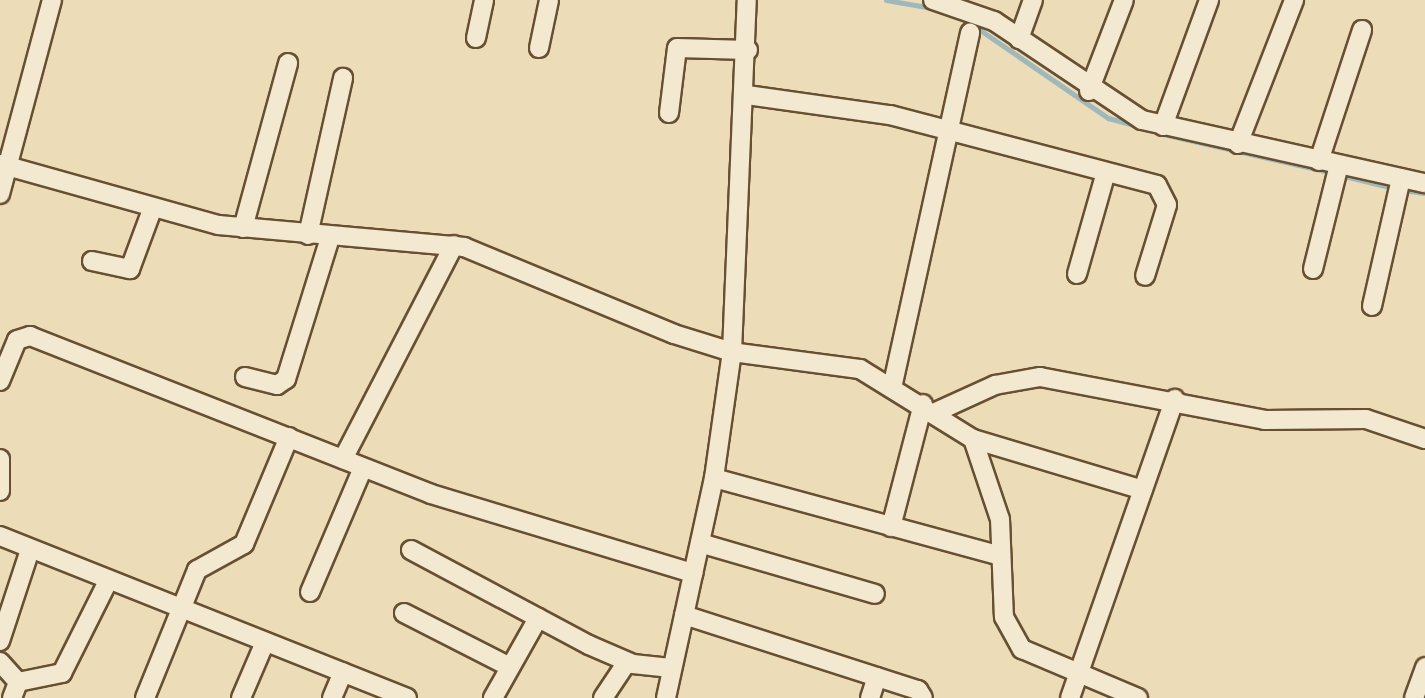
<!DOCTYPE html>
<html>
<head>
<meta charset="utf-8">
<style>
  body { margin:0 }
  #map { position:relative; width:1425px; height:698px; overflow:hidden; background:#ecdcb7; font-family:"IM FELL French Canon",serif }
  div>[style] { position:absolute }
  .stream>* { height:5px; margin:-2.5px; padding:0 2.5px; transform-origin:2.5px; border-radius:2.5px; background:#9fb8bb }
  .roads { filter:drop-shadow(2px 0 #675031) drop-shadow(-2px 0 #675031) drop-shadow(0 2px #675031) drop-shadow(0 -2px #675031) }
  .minor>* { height:18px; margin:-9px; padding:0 9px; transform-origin:9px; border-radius:9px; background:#f3e8d0 }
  span { translate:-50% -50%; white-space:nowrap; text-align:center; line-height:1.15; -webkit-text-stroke:7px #f3e8d0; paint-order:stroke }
</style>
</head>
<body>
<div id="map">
  <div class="stream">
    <div style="left:886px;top:0;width:47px;rotate:9.9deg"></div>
    <div style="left:964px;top:19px;width:175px;rotate:34.5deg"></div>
    <div style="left:1108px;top:118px;width:31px;rotate:15deg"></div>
    <div style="left:1163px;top:134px;width:174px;rotate:12.9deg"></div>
    <div style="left:1340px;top:175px;width:55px;rotate:13.8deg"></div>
    <div style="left:1403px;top:190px;width:22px;rotate:8deg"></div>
  </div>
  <div class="roads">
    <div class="minor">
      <div style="left:933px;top:0;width:65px;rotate:19deg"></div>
      <div style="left:994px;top:21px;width:178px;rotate:33.8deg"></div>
      <div style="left:1142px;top:120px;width:290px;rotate:12.6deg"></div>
      <div style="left:476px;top:38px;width:39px;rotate:-78deg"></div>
      <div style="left:1019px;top:39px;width:41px;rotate:-70.3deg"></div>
      <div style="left:539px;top:48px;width:49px;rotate:-78.2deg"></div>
      <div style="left:1089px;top:91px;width:97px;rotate:-69deg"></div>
      <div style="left:747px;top:95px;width:144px;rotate:8deg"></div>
      <div style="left:890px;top:115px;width:276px;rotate:14.7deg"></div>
      <div style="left:1157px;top:185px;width:22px;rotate:63deg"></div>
      <div style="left:1167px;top:205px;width:74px;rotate:107.2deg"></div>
      <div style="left:669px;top:113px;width:65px;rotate:-83deg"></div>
      <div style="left:677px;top:48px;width:71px;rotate:1.6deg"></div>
      <div style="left:1163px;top:126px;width:134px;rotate:-69.9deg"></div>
      <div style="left:1238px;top:144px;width:155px;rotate:-68.7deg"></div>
      <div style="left:1319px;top:161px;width:138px;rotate:-71.8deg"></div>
      <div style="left:0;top:164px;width:227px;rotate:15.6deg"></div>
      <div style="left:219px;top:225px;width:246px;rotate:5.1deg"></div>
      <div style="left:464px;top:247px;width:227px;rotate:22.5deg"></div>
      <div style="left:674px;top:334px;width:61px;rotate:17.2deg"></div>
      <div style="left:732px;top:352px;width:129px;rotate:7.6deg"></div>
      <div style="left:860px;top:369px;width:133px;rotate:31.8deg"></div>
      <div style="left:973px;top:439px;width:84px;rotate:71.4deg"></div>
      <div style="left:1000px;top:519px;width:98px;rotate:87.7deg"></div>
      <div style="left:1004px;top:617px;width:37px;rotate:61deg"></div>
      <div style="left:1022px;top:649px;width:126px;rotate:22.9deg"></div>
      <div style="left:0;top:194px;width:201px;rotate:-75deg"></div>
      <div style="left:243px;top:228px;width:171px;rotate:-74.7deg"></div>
      <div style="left:308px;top:235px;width:161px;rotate:-77.4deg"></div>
      <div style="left:92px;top:261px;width:39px;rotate:12deg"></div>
      <div style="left:130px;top:269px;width:63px;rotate:-69.6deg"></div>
      <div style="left:1313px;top:269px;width:107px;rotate:-76deg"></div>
      <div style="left:1077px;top:274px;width:106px;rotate:-74.1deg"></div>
      <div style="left:1372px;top:306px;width:131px;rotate:-77.2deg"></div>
      <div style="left:245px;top:377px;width:33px;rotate:14deg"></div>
      <div style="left:277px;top:385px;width:11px;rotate:-34deg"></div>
      <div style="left:286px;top:379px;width:148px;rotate:-72.7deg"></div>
      <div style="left:0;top:381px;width:44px;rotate:-67.5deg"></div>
      <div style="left:17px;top:340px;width:14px;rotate:-17deg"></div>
      <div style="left:30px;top:336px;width:431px;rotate:21.5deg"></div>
      <div style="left:431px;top:494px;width:274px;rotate:16.8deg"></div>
      <div style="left:892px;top:388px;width:364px;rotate:-77.6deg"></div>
      <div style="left:938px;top:411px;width:63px;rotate:-24.5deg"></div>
      <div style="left:995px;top:385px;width:46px;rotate:-10.1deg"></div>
      <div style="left:1040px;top:377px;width:229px;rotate:10.8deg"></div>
      <div style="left:1265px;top:420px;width:101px;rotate:-0.6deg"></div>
      <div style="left:1366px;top:419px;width:62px;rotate:18.7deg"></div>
      <div style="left:973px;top:439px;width:177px;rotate:16.7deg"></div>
      <div style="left:0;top:459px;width:32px;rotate:90deg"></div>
      <div style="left:343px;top:459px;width:241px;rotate:-62.6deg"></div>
      <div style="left:714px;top:478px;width:297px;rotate:15.2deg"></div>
      <div style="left:891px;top:527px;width:127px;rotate:-75.4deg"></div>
      <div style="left:0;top:536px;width:438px;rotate:21.7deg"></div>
      <div style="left:700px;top:543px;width:182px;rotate:16.2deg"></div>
      <div style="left:411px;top:550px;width:202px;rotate:28.1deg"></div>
      <div style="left:589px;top:645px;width:48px;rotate:23.4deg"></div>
      <div style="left:633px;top:664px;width:38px;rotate:6deg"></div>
      <div style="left:310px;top:592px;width:135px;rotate:-66.9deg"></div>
      <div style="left:404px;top:613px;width:119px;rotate:27deg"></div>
      <div style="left:684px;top:615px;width:246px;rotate:17.8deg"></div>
      <div style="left:918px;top:690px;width:9px;rotate:58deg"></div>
      <div style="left:0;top:641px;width:96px;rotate:-71.8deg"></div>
      <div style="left:0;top:662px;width:27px;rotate:48deg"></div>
      <div style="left:12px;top:698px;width:17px;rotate:-69deg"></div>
      <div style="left:18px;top:682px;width:45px;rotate:-11.6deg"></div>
      <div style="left:62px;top:673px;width:101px;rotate:-63.4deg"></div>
      <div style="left:145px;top:698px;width:138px;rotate:-67.9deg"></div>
      <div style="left:197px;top:570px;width:54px;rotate:-29deg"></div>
      <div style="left:244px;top:544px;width:116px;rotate:-67.2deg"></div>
      <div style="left:241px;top:698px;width:61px;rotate:-66.8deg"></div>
      <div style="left:332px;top:698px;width:28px;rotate:-67deg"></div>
      <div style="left:493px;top:698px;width:92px;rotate:-60.6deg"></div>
      <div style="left:603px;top:698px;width:43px;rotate:-56.3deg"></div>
      <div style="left:666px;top:698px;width:225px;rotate:-77.7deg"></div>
      <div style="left:714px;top:478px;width:127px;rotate:-81.9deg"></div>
      <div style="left:732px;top:352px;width:352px;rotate:-87.6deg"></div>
      <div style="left:870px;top:698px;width:22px;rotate:-72deg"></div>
      <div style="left:1070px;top:698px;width:317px;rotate:-70.7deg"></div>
      <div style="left:1414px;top:698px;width:33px;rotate:-70deg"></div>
    </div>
  </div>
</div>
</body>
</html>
